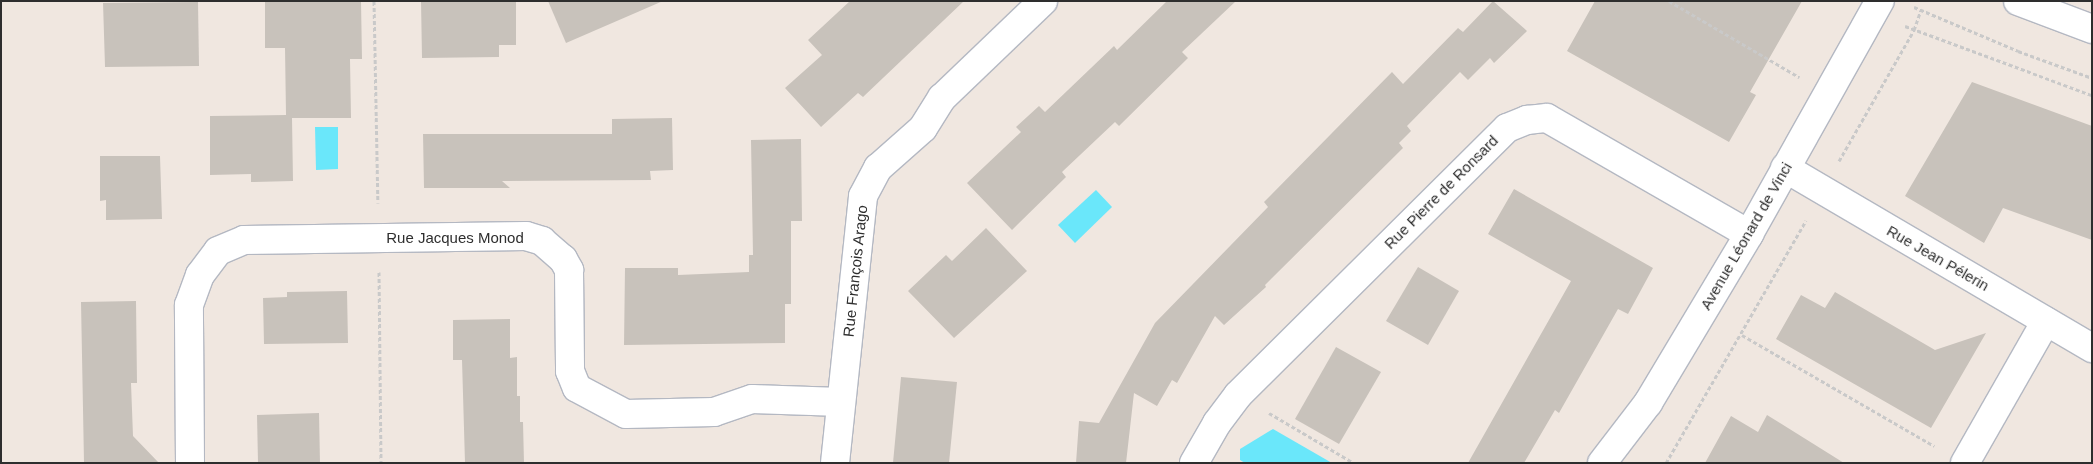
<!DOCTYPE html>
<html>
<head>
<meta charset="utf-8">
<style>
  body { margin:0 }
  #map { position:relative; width:2093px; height:464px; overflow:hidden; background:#f0e7e0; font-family:Arial,sans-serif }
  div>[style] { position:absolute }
  .water>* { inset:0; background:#6ae7fa }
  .building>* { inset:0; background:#c8c2bb }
  .path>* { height:3px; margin-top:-1.5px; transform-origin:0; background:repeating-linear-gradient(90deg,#c9c9c9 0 4px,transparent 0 6.5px) }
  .roads { filter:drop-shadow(1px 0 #b4b8c2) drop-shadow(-1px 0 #b4b8c2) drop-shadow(0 1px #b4b8c2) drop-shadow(0 -1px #b4b8c2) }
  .minor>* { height:28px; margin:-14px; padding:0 14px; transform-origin:14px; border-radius:14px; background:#fff }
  span { translate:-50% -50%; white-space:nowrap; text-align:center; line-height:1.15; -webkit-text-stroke:4.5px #fff; paint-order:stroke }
  .street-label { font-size:15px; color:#2e2e2e }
  .frame { position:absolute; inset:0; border:2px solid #2e2e2e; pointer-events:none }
</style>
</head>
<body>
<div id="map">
  <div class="water">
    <div style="clip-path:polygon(315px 127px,338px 127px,338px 169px,316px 170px)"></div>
    <div style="clip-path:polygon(1096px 190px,1112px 207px,1075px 243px,1058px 225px)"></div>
    <div style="clip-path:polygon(1273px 429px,1332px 463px,1245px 463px,1240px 460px,1240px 449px)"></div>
  </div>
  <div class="building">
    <div style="clip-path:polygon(265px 1px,361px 1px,362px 59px,350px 59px,351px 118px,292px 118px,293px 181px,251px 182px,251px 174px,210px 175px,210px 116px,286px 115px,285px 48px,265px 48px)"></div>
    <div style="clip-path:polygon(421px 1px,516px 1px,516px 45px,499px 45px,499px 57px,422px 58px)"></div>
    <div style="clip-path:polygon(548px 1px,663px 1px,566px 43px)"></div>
    <div style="clip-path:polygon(850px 1px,964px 1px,863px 97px,858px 93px,821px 127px,785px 88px,822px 55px,808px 40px)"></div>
    <div style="clip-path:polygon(1167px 1px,1236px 1px,1182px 52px,1188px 58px,1119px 126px,1115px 122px,1062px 172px,1066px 177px,1012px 230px,967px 183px,1021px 132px,1016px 127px,1039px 106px,1045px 112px,1114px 46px,1117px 50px)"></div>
    <div style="clip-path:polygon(1493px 1px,1527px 31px,1494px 63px,1490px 58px,1468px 80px,1460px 72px,1407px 126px,1411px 131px,1399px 143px,1403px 148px,1265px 285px,1266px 287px,1224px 325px,1215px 316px,1177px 383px,1172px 380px,1157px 406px,1134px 393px,1126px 463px,1076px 463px,1079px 421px,1099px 423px,1155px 323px,1268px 207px,1264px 202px,1392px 72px,1403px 84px,1458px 28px,1463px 32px)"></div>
    <div style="clip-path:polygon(1595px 1px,1802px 1px,1750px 92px,1756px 95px,1729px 142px,1567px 51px)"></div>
    <div style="clip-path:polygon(198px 2px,199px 66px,105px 67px,103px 3px)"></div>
    <div style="clip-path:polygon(1972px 82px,2092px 126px,2092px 240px,2003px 208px,1984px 243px,1905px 196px)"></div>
    <div style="clip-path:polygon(672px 118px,673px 170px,650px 171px,651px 180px,502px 181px,510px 188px,424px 188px,423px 134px,612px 134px,612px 119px)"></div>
    <div style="clip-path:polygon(801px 139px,802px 221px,791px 221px,791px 304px,785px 304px,785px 343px,624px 345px,625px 268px,678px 268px,678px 275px,749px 272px,749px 255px,753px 255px,751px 140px)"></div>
    <div style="clip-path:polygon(100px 156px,160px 156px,162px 219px,106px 220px,106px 200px,100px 201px)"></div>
    <div style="clip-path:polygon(1514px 189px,1653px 268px,1628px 314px,1618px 309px,1559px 413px,1555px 410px,1524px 463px,1468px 463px,1571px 281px,1488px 234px)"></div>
    <div style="clip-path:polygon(986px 228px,1027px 271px,954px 338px,908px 291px,946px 255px,952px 261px)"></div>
    <div style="clip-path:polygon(1418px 267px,1459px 291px,1428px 345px,1386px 321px)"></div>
    <div style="clip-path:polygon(347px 291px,348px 343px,264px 344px,263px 298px,287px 297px,287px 292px)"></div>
    <div style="clip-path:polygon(1835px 292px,1935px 350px,1986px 333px,1931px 428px,1776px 339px,1801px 295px,1825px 308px)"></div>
    <div style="clip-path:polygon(136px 301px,137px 383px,131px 383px,133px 436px,159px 463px,84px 463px,81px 302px)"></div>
    <div style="clip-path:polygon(510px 319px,510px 358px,517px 357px,517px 396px,520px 396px,520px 422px,523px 422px,524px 463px,465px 463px,462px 360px,453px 360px,453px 320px)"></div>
    <div style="clip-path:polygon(1336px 347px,1381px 372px,1339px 444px,1295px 419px)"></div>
    <div style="clip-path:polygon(901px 377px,957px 382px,949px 463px,893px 463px)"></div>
    <div style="clip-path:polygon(319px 413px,320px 463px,258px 463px,257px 415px)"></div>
    <div style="clip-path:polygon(1767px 415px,1844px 463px,1705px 463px,1731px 416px,1758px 432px)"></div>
  </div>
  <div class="path">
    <div style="left:374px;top:1px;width:202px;rotate:88.9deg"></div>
    <div style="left:1669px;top:1px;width:151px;rotate:30.3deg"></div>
    <div style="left:1914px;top:7px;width:113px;rotate:22.9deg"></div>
    <div style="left:2018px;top:51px;width:79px;rotate:20deg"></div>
    <div style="left:1905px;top:26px;width:199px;rotate:20.3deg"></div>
    <div style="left:1839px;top:161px;width:151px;rotate:-60.2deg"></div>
    <div style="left:1914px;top:30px;width:21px;rotate:-71deg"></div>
    <div style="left:379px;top:272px;width:191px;rotate:89.4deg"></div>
    <div style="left:1742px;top:335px;width:222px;rotate:30deg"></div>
    <div style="left:1269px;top:413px;width:99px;rotate:30.5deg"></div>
    <div style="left:1666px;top:463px;width:280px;rotate:-60deg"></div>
  </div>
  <div class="roads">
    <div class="minor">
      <div style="left:2018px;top:1px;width:79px;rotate:20.7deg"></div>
      <div style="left:1785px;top:168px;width:356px;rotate:30.4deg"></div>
      <div style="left:190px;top:463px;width:158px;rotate:-90.4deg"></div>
      <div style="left:189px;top:305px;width:32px;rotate:-70deg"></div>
      <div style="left:200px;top:275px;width:30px;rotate:-53deg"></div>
      <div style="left:218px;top:251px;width:28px;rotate:-23deg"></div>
      <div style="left:244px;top:240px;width:282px;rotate:-0.8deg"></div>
      <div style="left:526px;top:236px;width:17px;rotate:17deg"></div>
      <div style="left:542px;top:241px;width:28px;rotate:41deg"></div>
      <div style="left:563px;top:259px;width:13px;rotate:61deg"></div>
      <div style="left:569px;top:270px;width:101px;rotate:89.4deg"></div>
      <div style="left:570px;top:371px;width:18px;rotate:68deg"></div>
      <div style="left:577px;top:388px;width:55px;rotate:28deg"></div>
      <div style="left:626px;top:414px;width:88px;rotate:-1.3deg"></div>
      <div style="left:714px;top:412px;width:40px;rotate:-18.9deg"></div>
      <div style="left:752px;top:399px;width:89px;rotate:1.9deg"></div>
      <div style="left:835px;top:463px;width:268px;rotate:-84deg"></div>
      <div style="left:863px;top:196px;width:32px;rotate:-62deg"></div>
      <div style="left:878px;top:168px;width:60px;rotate:-41.6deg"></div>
      <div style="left:923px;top:128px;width:36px;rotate:-58deg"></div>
      <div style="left:942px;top:98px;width:140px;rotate:-43.8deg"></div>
      <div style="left:1194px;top:463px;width:46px;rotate:-60.1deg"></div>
      <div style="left:1217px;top:423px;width:35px;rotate:-53deg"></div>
      <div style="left:1238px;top:395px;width:379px;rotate:-44.8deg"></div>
      <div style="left:1507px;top:128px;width:22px;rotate:-22deg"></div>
      <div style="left:1527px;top:120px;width:20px;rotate:-6deg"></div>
      <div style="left:1547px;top:118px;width:233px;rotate:29.9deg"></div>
      <div style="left:1602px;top:463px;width:76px;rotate:-52.5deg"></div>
      <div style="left:1648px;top:403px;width:197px;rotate:-59.1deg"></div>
      <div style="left:1749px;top:234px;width:267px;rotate:-60.7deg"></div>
      <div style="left:1965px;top:463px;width:163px;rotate:-60.3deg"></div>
    </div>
  </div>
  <div class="street-label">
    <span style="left:1441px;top:192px;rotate:-45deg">Rue Pierre de Ronsard</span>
    <span style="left:1746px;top:236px;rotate:-60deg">Avenue Léonard de Vinci</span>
    <span style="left:455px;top:238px">Rue Jacques Monod</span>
    <span style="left:1938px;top:258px;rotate:30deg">Rue Jean Pélerin</span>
    <span style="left:855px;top:271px;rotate:-84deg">Rue François Arago</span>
  </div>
  <div class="frame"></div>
</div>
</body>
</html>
